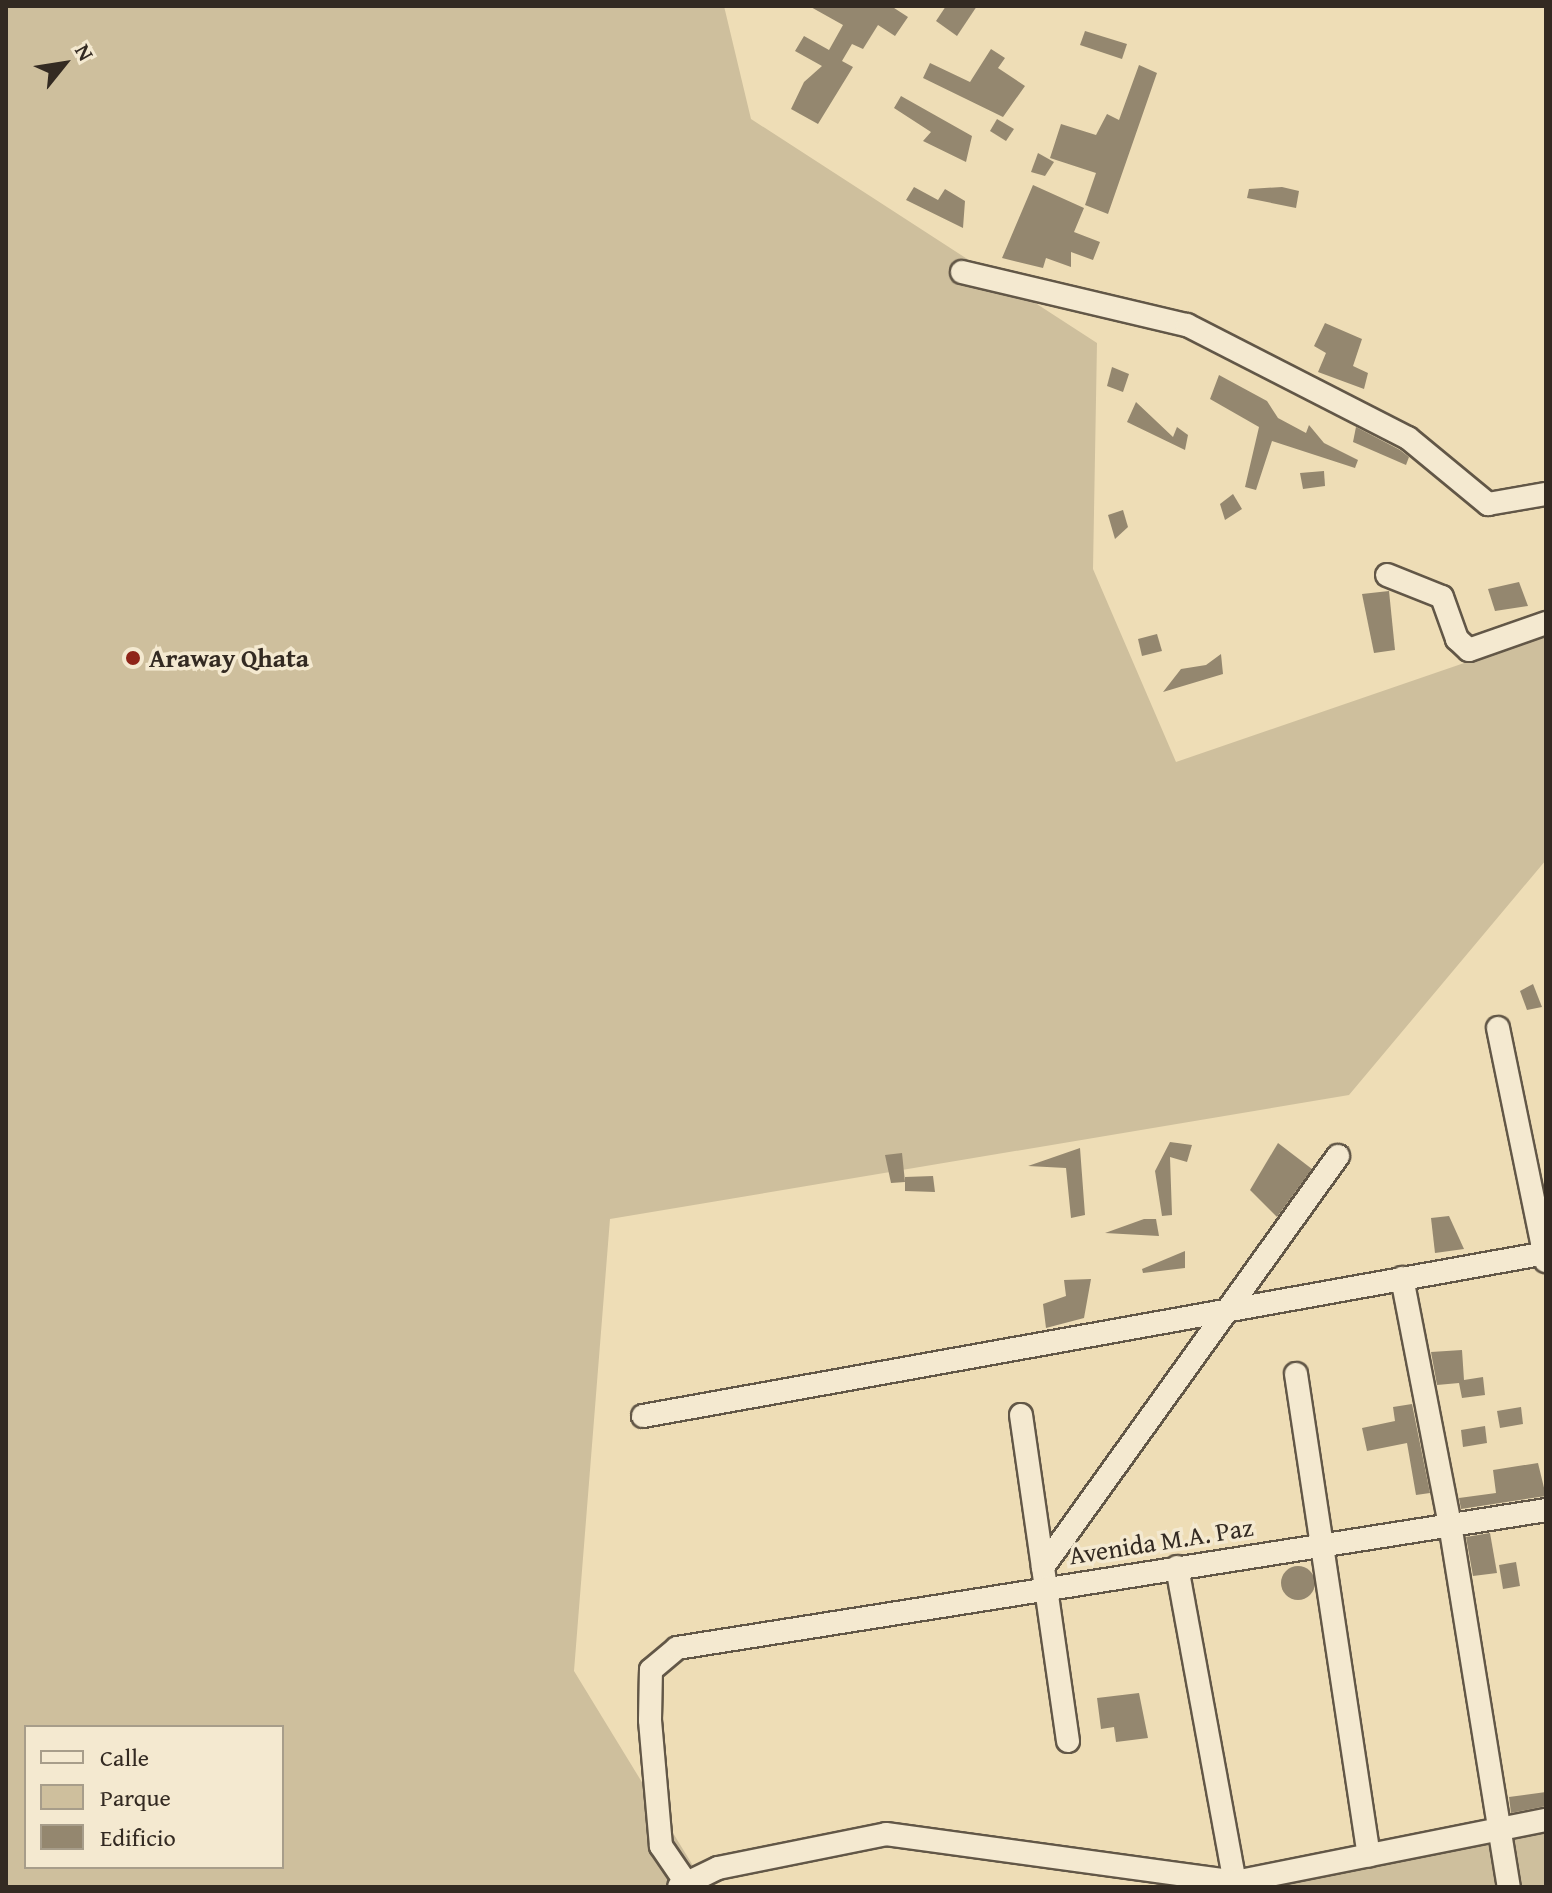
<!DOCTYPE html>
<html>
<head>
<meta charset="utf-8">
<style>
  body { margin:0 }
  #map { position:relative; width:1552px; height:1893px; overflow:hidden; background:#eeddb6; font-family:"Gentium Book Plus",serif }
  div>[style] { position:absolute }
  .green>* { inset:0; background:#cebf9d }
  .building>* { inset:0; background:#94876f }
  .round { border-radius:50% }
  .roads { filter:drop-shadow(2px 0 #625747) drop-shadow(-2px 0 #625747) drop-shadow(0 2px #625747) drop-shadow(0 -2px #625747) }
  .minor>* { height:22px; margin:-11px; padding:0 11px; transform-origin:11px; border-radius:11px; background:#f4e9d0 }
  .dots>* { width:22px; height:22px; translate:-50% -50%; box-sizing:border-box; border:4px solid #f4e9d0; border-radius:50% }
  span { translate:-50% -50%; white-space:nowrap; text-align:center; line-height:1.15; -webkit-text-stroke:7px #f4e9d0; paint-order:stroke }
  .poi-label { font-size:26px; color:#332a22; font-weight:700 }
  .left { translate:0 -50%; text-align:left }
  .street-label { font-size:26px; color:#332a22 }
  .frame { position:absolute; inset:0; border:8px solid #332a22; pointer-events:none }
  .legend { position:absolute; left:24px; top:1725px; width:260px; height:144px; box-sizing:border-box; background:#f4e9d0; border:2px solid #a79d8a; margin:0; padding:10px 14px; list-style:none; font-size:24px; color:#332a22 }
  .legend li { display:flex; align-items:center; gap:16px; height:40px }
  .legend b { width:40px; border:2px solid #a79d8a }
  .north { position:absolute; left:24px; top:24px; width:80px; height:80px; -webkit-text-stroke:6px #f4e9d0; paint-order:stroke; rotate:60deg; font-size:22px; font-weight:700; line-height:32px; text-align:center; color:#332a22 }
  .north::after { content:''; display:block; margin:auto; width:28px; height:36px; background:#332a22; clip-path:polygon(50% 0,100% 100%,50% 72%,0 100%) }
</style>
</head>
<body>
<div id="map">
  <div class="green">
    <div style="clip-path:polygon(evenodd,6px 6px,724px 6px,751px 119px,1097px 343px,1093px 569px,1176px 762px,1546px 635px,1546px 860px,1349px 1095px,610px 1219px,574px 1671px,706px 1887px,6px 1887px,6px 6px,26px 1727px,282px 1727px,282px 1867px,26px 1867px,26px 1727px)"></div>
    <div style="clip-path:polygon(1546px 1831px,1546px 1887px,1253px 1887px)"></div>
  </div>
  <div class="building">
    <div style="clip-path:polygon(809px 6px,891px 6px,908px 17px,895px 36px,878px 25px,863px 49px,852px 44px,842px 61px,853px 67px,818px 124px,791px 109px,804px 82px,822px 66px,795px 51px,804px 36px,829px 50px,843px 25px)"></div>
    <div style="clip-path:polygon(946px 6px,977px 6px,957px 36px,936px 21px)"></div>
    <div style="clip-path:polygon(1085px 31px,1127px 44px,1122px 59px,1080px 45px)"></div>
    <div style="clip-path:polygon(991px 49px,1005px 58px,998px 68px,1025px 86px,1003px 117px,923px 78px,930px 63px,970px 82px)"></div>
    <div style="clip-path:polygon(1139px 65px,1157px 73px,1108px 214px,1085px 205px,1096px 173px,1050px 158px,1061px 124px,1096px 135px,1107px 114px,1119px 120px)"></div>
    <div style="clip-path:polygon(901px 96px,972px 136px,966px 162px,923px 141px,931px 132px,894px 108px)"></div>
    <div style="clip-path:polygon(997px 119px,1014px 129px,1006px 141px,990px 131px)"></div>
    <div style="clip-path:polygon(1038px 153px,1054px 162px,1045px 176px,1031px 172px)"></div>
    <div style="clip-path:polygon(1033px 185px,1084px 208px,1074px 232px,1100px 242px,1093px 260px,1071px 252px,1071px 267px,1046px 258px,1043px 268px,1002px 258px)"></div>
    <div style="clip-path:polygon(914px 187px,938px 200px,945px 189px,965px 201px,963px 228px,906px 200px)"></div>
    <div style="clip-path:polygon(1282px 187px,1299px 191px,1296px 208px,1247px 198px,1249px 189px)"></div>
    <div style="clip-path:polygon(1325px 323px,1362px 339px,1353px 366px,1368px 373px,1364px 389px,1318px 372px,1326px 353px,1314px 346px)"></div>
    <div style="clip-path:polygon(1112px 367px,1129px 374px,1123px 392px,1107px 386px)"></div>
    <div style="clip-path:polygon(1219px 375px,1267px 401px,1278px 418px,1306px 433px,1309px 425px,1324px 443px,1358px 460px,1355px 468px,1272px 441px,1256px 490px,1245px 487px,1259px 427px,1210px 399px)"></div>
    <div style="clip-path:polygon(1136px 402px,1173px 437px,1177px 427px,1188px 435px,1185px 450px,1127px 422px)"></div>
    <div style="clip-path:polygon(1356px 427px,1400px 450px,1409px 457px,1406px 465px,1353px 442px)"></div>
    <div style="clip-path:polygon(1324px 471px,1325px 486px,1303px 489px,1300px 473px)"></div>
    <div style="clip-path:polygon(1233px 494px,1242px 509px,1225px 520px,1220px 504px)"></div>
    <div style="clip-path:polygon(1123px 510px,1128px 527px,1115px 539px,1108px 515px)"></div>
    <div style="clip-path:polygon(1519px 582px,1528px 606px,1495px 611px,1488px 589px)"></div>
    <div style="clip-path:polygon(1389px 591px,1395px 650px,1374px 653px,1362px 594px)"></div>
    <div style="clip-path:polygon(1157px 634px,1162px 651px,1142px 656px,1138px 639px)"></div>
    <div style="clip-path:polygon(1221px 654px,1223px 674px,1163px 692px,1181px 669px,1206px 665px)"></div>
    <div style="clip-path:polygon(1533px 984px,1542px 1007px,1527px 1010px,1520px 991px)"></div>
    <div style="clip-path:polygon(1170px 1142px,1192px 1145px,1187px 1162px,1170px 1157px,1172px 1215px,1162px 1216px,1155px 1171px)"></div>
    <div style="clip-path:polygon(1278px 1143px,1312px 1169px,1277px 1217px,1250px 1190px)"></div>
    <div style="clip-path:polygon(1080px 1148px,1085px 1215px,1071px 1218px,1066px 1168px,1028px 1166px)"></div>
    <div style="clip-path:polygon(902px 1153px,905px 1182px,891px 1183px,885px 1155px)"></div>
    <div style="clip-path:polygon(933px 1176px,935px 1192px,905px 1191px,905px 1177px)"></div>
    <div style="clip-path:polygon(1449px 1216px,1464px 1249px,1435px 1253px,1431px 1218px)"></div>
    <div style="clip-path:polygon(1144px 1219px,1156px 1219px,1159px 1236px,1105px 1233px)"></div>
    <div style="clip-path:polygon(1185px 1251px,1185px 1268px,1143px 1273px,1142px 1269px)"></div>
    <div style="clip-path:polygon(1091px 1279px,1084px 1318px,1046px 1328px,1043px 1304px,1066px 1296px,1064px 1280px)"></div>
    <div style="clip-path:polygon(1462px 1350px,1464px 1380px,1483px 1377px,1485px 1395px,1462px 1398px,1459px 1383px,1437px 1385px,1431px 1352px)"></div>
    <div style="clip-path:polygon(1412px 1404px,1430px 1493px,1416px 1495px,1407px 1443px,1367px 1451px,1362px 1428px,1395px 1421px,1393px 1407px)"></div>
    <div style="clip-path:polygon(1521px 1407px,1523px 1424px,1500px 1428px,1497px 1411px)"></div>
    <div style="clip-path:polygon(1485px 1426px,1487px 1443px,1463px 1447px,1461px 1430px)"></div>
    <div style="clip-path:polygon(1538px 1463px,1546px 1496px,1461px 1509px,1459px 1498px,1496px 1493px,1493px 1470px)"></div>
    <div style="clip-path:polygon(1490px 1533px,1497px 1573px,1473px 1576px,1466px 1537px)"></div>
    <div style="clip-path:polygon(1516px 1562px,1520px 1586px,1503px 1589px,1499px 1565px)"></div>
    <div class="round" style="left:1281px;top:1566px;width:34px;height:34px"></div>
    <div style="clip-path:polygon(1139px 1693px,1148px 1738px,1116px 1742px,1114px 1727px,1101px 1729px,1097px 1698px)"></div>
    <div style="clip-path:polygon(1546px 1792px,1546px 1806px,1511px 1813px,1509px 1797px)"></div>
  </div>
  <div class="roads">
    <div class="minor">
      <div style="left:962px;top:272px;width:231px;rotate:13.3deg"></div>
      <div style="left:1187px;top:325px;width:248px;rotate:27.1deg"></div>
      <div style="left:1408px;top:438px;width:104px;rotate:39.5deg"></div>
      <div style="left:1488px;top:504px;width:59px;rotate:-9.8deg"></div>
      <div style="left:1387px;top:575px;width:59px;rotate:21.8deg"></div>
      <div style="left:1442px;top:597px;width:45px;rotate:70.3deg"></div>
      <div style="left:1457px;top:639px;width:16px;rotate:43deg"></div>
      <div style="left:1469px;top:650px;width:82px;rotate:-19.3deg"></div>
      <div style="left:1498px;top:1028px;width:238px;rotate:78.4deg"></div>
      <div style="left:1402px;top:1278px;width:251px;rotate:79deg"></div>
      <div style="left:1450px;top:1524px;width:368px;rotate:80.8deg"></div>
      <div style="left:1296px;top:1374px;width:487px;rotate:81.4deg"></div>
      <div style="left:1021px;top:1415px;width:154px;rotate:81.8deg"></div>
      <div style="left:643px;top:1416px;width:918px;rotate:-10.23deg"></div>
      <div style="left:1177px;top:1567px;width:325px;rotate:79.6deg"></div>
      <div style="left:1068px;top:1741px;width:176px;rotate:-98.2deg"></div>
      <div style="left:1043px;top:1567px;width:506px;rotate:-54.33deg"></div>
      <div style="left:679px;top:1887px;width:43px;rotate:-26deg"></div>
      <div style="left:718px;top:1868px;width:171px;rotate:-11.4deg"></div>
      <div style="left:886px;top:1834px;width:352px;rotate:7.8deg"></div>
      <div style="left:1235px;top:1882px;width:317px;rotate:-11.3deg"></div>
      <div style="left:689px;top:1887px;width:50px;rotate:-124.3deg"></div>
      <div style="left:661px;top:1846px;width:126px;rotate:-95deg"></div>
      <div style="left:650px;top:1720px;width:50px;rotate:-88.9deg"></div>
      <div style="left:651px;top:1670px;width:34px;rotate:-40deg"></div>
      <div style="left:677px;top:1648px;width:880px;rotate:-9.02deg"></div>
    </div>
  </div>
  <div class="dots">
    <div style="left:133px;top:658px;background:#8f2418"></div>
  </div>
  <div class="poi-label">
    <span class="left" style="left:149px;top:658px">Araway Qhata</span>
  </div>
  <div class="street-label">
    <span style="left:1161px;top:1541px;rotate:-9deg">Avenida M.A. Paz</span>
  </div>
  <div class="frame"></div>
  <ul class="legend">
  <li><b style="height:10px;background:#f4e9d0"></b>Calle</li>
  <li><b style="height:22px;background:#cebf9d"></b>Parque</li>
  <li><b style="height:22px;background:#94876f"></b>Edificio</li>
  </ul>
  <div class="north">N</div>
</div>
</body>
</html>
